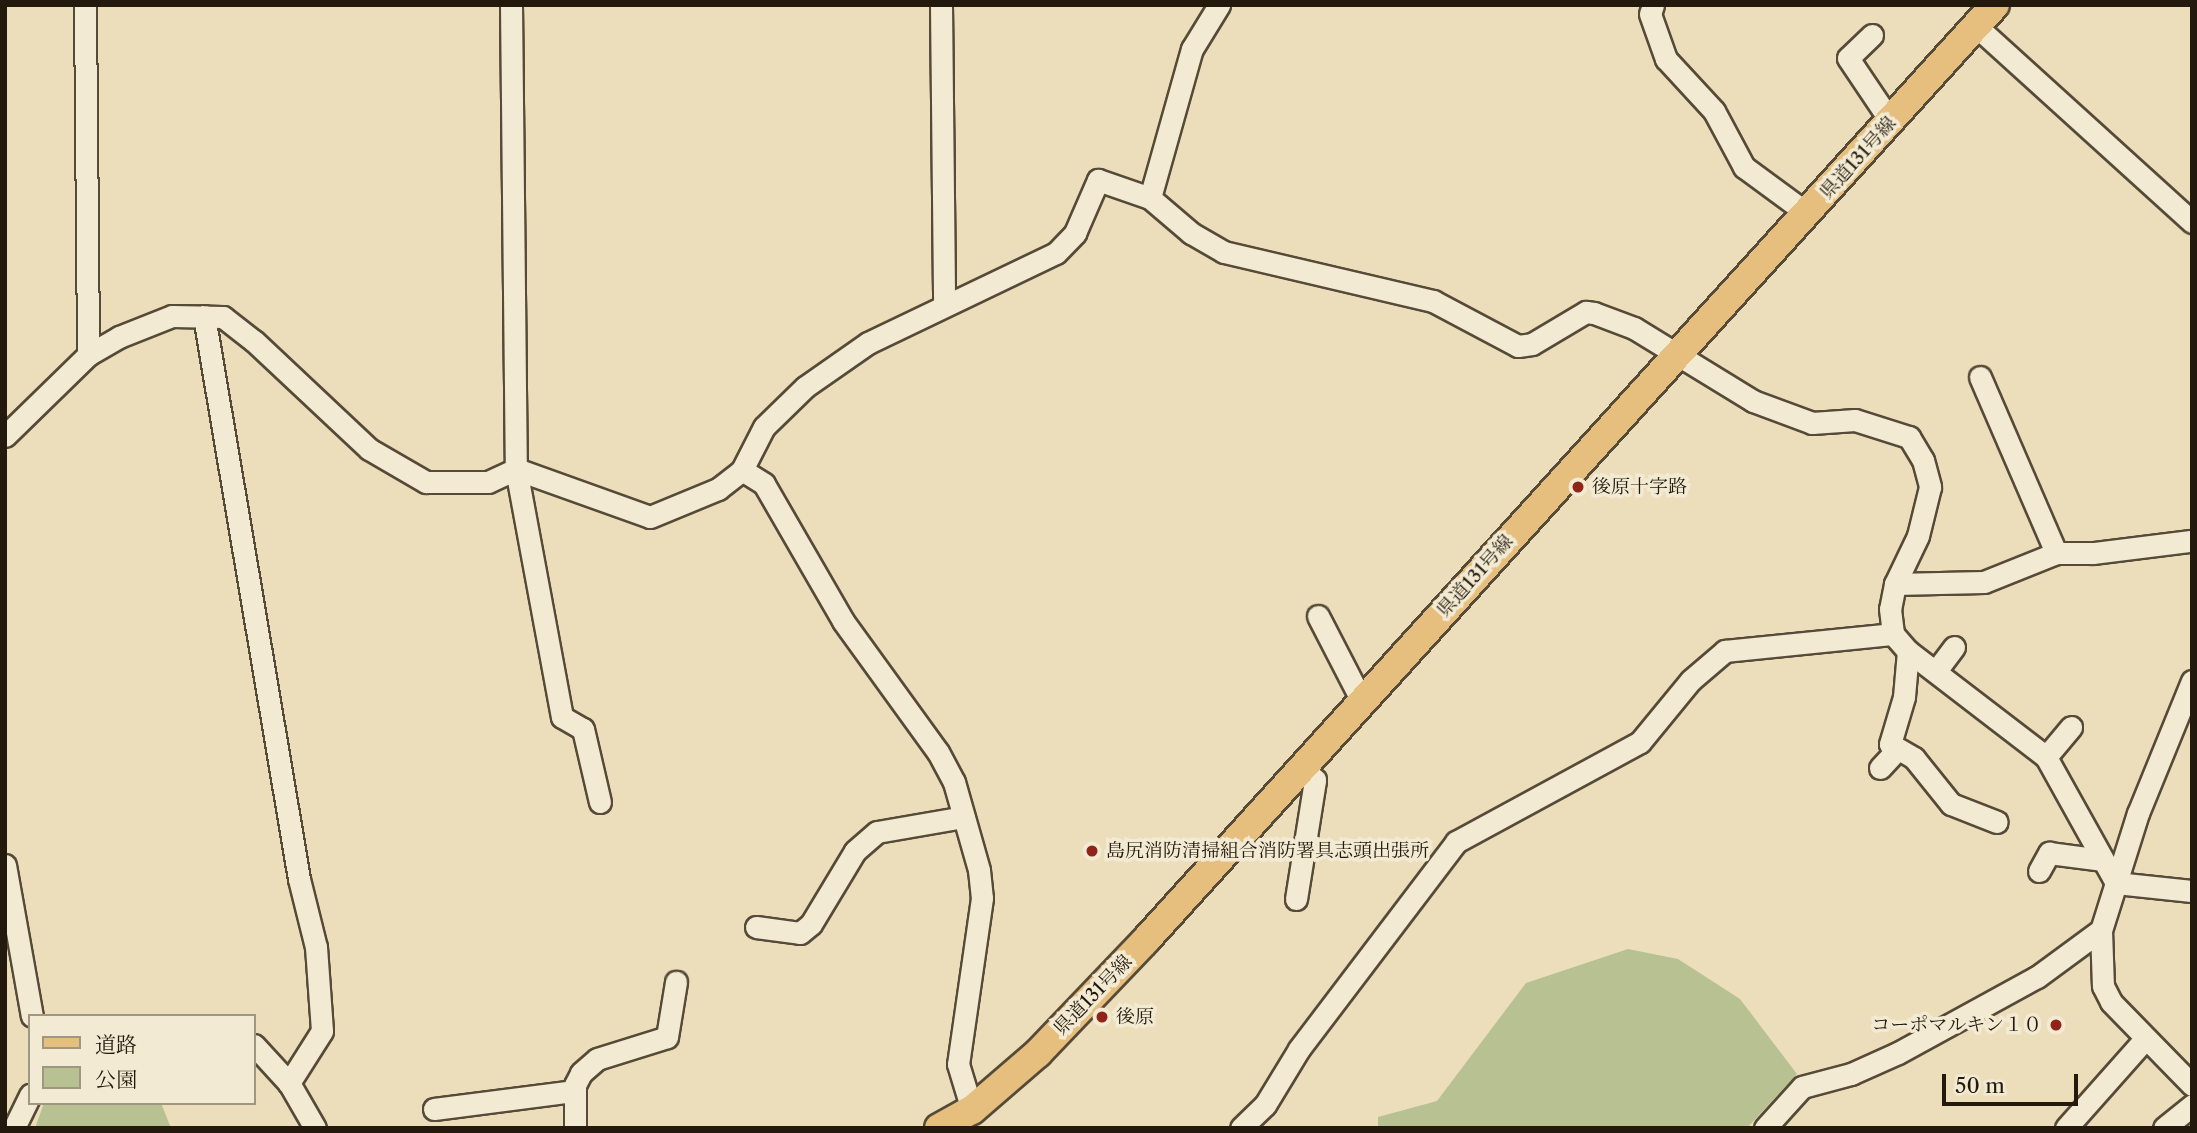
<!DOCTYPE html>
<html>
<head>
<meta charset="utf-8">
<style>
  body { margin:0 }
  #map { position:relative; width:2197px; height:1133px; overflow:hidden; background:#eddebb; font-family:"Libre Caslon Text","Noto Serif JP",serif }
  div>[style] { position:absolute }
  .green>* { inset:0; background:#b7c191 }
  .roads { filter:drop-shadow(2px 0 #564a38) drop-shadow(-2px 0 #564a38) drop-shadow(0 2px #564a38) drop-shadow(0 -2px #564a38) }
  .minor>* { height:21px; margin:-10.5px; padding:0 10.5px; transform-origin:10.5px; border-radius:10.5px; background:#f3ead3 }
  .major>* { height:28px; margin:-14px; padding:0 14px; transform-origin:14px; border-radius:14px; background:#e6bf7e }
  .dots>* { width:19px; height:19px; translate:-50% -50%; box-sizing:border-box; border:4px solid #f3ead3; border-radius:50% }
  span { translate:-50% -50%; white-space:nowrap; text-align:center; line-height:1.15; -webkit-text-stroke:7px #f3ead3; paint-order:stroke }
  .street-label { font-size:19px; color:#23190d }
  .poi-label { font-size:19px; color:#23190d }
  .left { translate:0 -50%; text-align:left }
  .right { translate:-100% -50%; text-align:right }
  .frame { position:absolute; inset:0; border:7px solid #23190d; pointer-events:none }
  .legend { position:absolute; left:28px; top:1014px; width:228px; height:91px; box-sizing:border-box; background:#f3ead3; border:2px solid #a09684; margin:0; padding:9px 12px; list-style:none; font-size:21px; color:#23190d }
  .legend li { display:flex; align-items:center; gap:14px; height:35px }
  .legend b { width:35px; border:2px solid #a09684 }
  .scale { position:absolute; left:1942px; top:1074px; width:136px; height:32px; box-sizing:border-box; border:4px solid #23190d; border-top:0; padding-left:9px; font-size:21px; line-height:24px; white-space:nowrap; color:#23190d; -webkit-text-stroke:5px #f3ead3; paint-order:stroke }
</style>
</head>
<body>
<div id="map">
  <div class="green">
    <div style="clip-path:polygon(1628px 949px,1678px 959px,1740px 999px,1797px 1074px,1747px 1128px,1378px 1128px,1378px 1117px,1437px 1101px,1526px 983px)"></div>
    <div style="clip-path:polygon(44px 1103px,161px 1103px,171px 1128px,35px 1128px)"></div>
  </div>
  <div class="roads">
    <div class="minor">
      <div style="left:85px;top:5px;width:350px;rotate:89.5deg"></div>
      <div style="left:511px;top:5px;width:464px;rotate:89.4deg"></div>
      <div style="left:516px;top:469px;width:252px;rotate:79.5deg"></div>
      <div style="left:562px;top:717px;width:24px;rotate:30deg"></div>
      <div style="left:583px;top:729px;width:75px;rotate:76.9deg"></div>
      <div style="left:941px;top:5px;width:299px;rotate:89.4deg"></div>
      <div style="left:1653px;top:5px;width:9px;rotate:108deg"></div>
      <div style="left:1650px;top:14px;width:48px;rotate:70.4deg"></div>
      <div style="left:1666px;top:59px;width:71px;rotate:47.3deg"></div>
      <div style="left:1714px;top:111px;width:64px;rotate:61.8deg"></div>
      <div style="left:1744px;top:167px;width:79px;rotate:36.3deg"></div>
      <div style="left:1976px;top:26px;width:292px;rotate:42.2deg"></div>
      <div style="left:1872px;top:35px;width:33px;rotate:136deg"></div>
      <div style="left:1848px;top:58px;width:77px;rotate:56.1deg"></div>
      <div style="left:1150px;top:198px;width:155px;rotate:-74.3deg"></div>
      <div style="left:1192px;top:49px;width:52px;rotate:-58.5deg"></div>
      <div style="left:204px;top:316px;width:571px;rotate:80.42deg"></div>
      <div style="left:299px;top:879px;width:70px;rotate:76deg"></div>
      <div style="left:316px;top:947px;width:84px;rotate:85.9deg"></div>
      <div style="left:322px;top:1031px;width:62px;rotate:122.4deg"></div>
      <div style="left:1980px;top:377px;width:192px;rotate:66.6deg"></div>
      <div style="left:5px;top:436px;width:116px;rotate:-44.3deg"></div>
      <div style="left:88px;top:355px;width:36px;rotate:-30deg"></div>
      <div style="left:119px;top:337px;width:57px;rotate:-21.6deg"></div>
      <div style="left:172px;top:316px;width:51px;rotate:1.1deg"></div>
      <div style="left:223px;top:317px;width:39px;rotate:38deg"></div>
      <div style="left:254px;top:341px;width:158px;rotate:43.2deg"></div>
      <div style="left:369px;top:449px;width:66px;rotate:30.1deg"></div>
      <div style="left:426px;top:482px;width:62px"></div>
      <div style="left:488px;top:482px;width:31px;rotate:-25deg"></div>
      <div style="left:516px;top:469px;width:142px;rotate:19.7deg"></div>
      <div style="left:650px;top:517px;width:74px;rotate:-22.4deg"></div>
      <div style="left:718px;top:489px;width:31px;rotate:-38deg"></div>
      <div style="left:742px;top:470px;width:48px;rotate:-62.9deg"></div>
      <div style="left:764px;top:427px;width:57px;rotate:-44.3deg"></div>
      <div style="left:805px;top:387px;width:77px;rotate:-34.9deg"></div>
      <div style="left:868px;top:343px;width:208px;rotate:-25.6deg"></div>
      <div style="left:1056px;top:253px;width:28px;rotate:-46deg"></div>
      <div style="left:1075px;top:233px;width:58px;rotate:-66.5deg"></div>
      <div style="left:1098px;top:180px;width:55px;rotate:19.1deg"></div>
      <div style="left:1150px;top:198px;width:54px;rotate:40.5deg"></div>
      <div style="left:1191px;top:233px;width:38px;rotate:30deg"></div>
      <div style="left:1224px;top:252px;width:215px;rotate:13.2deg"></div>
      <div style="left:1433px;top:301px;width:96px;rotate:27.9deg"></div>
      <div style="left:1518px;top:346px;width:14px;rotate:-8deg"></div>
      <div style="left:1532px;top:344px;width:63px;rotate:-30.7deg"></div>
      <div style="left:1586px;top:312px;width:8px;rotate:7deg"></div>
      <div style="left:1594px;top:313px;width:43px;rotate:20.6deg"></div>
      <div style="left:1634px;top:328px;width:140px;rotate:31.5deg"></div>
      <div style="left:1753px;top:401px;width:63px;rotate:20.4deg"></div>
      <div style="left:1812px;top:423px;width:43px;rotate:-4deg"></div>
      <div style="left:1855px;top:420px;width:57px;rotate:17.5deg"></div>
      <div style="left:1909px;top:437px;width:27px;rotate:59deg"></div>
      <div style="left:1923px;top:460px;width:28px;rotate:75deg"></div>
      <div style="left:1930px;top:487px;width:50px;rotate:103.8deg"></div>
      <div style="left:1918px;top:536px;width:53px;rotate:115.6deg"></div>
      <div style="left:1895px;top:584px;width:25px;rotate:101deg"></div>
      <div style="left:1890px;top:609px;width:25px;rotate:83deg"></div>
      <div style="left:1893px;top:634px;width:23px;rotate:49deg"></div>
      <div style="left:1908px;top:651px;width:174px;rotate:37.5deg"></div>
      <div style="left:2046px;top:757px;width:144px;rotate:60.9deg"></div>
      <div style="left:2116px;top:883px;width:76px;rotate:6deg"></div>
      <div style="left:742px;top:470px;width:26px;rotate:32deg"></div>
      <div style="left:764px;top:484px;width:158px;rotate:60deg"></div>
      <div style="left:843px;top:621px;width:162px;rotate:54.1deg"></div>
      <div style="left:938px;top:752px;width:34px;rotate:62deg"></div>
      <div style="left:954px;top:782px;width:91px;rotate:74.1deg"></div>
      <div style="left:979px;top:870px;width:28px;rotate:84deg"></div>
      <div style="left:982px;top:898px;width:168px;rotate:98.2deg"></div>
      <div style="left:958px;top:1064px;width:48px;rotate:73.1deg"></div>
      <div style="left:1895px;top:584px;width:89px;rotate:-1.3deg"></div>
      <div style="left:1984px;top:582px;width:78px;rotate:-21.9deg"></div>
      <div style="left:2056px;top:553px;width:37px"></div>
      <div style="left:2093px;top:553px;width:98px;rotate:-7.1deg"></div>
      <div style="left:1318px;top:616px;width:98px;rotate:62.7deg"></div>
      <div style="left:1908px;top:651px;width:46px;rotate:95deg"></div>
      <div style="left:1904px;top:697px;width:49px;rotate:106.6deg"></div>
      <div style="left:1890px;top:744px;width:28px;rotate:30deg"></div>
      <div style="left:1914px;top:758px;width:59px;rotate:51.2deg"></div>
      <div style="left:1951px;top:804px;width:49px;rotate:21.4deg"></div>
      <div style="left:1936px;top:671px;width:30px;rotate:-53deg"></div>
      <div style="left:2192px;top:681px;width:143px;rotate:112.2deg"></div>
      <div style="left:2138px;top:813px;width:123px;rotate:107.5deg"></div>
      <div style="left:2101px;top:930px;width:56px;rotate:88deg"></div>
      <div style="left:2103px;top:986px;width:18px;rotate:63deg"></div>
      <div style="left:2111px;top:1002px;width:116px;rotate:45.7deg"></div>
      <div style="left:2046px;top:757px;width:39px;rotate:-50deg"></div>
      <div style="left:1880px;top:768px;width:23px;rotate:-47deg"></div>
      <div style="left:5px;top:865px;width:153px;rotate:79.9deg"></div>
      <div style="left:2039px;top:871px;width:21px;rotate:-61deg"></div>
      <div style="left:2049px;top:853px;width:53px;rotate:7.5deg"></div>
      <div style="left:1296px;top:899px;width:121px;rotate:-80.9deg"></div>
      <div style="left:1315px;top:780px;width:16px;rotate:-135deg"></div>
      <div style="left:756px;top:927px;width:44px;rotate:7.8deg"></div>
      <div style="left:800px;top:933px;width:14px;rotate:-39deg"></div>
      <div style="left:811px;top:924px;width:85px;rotate:-58.9deg"></div>
      <div style="left:855px;top:851px;width:29px;rotate:-41deg"></div>
      <div style="left:877px;top:832px;width:88px;rotate:-9.8deg"></div>
      <div style="left:254px;top:1045px;width:52px;rotate:47.4deg"></div>
      <div style="left:289px;top:1083px;width:52px;rotate:60deg"></div>
      <div style="left:434px;top:1109px;width:142px;rotate:-7.3deg"></div>
      <div style="left:14px;top:1128px;width:37px;rotate:-64deg"></div>
      <div style="left:575px;top:1128px;width:43px;rotate:-90deg"></div>
      <div style="left:575px;top:1085px;width:13px;rotate:-63deg"></div>
      <div style="left:581px;top:1073px;width:21px;rotate:-41deg"></div>
      <div style="left:597px;top:1059px;width:73px;rotate:-17.4deg"></div>
      <div style="left:667px;top:1037px;width:56px;rotate:-80.7deg"></div>
      <div style="left:1241px;top:1128px;width:33px;rotate:-44deg"></div>
      <div style="left:1265px;top:1105px;width:66px;rotate:-58.7deg"></div>
      <div style="left:1299px;top:1049px;width:260px;rotate:-52.8deg"></div>
      <div style="left:1456px;top:842px;width:209px;rotate:-28.5deg"></div>
      <div style="left:1640px;top:742px;width:80px;rotate:-50.6deg"></div>
      <div style="left:1691px;top:680px;width:45px;rotate:-40.5deg"></div>
      <div style="left:1725px;top:651px;width:169px;rotate:-5.8deg"></div>
      <div style="left:1765px;top:1128px;width:55px;rotate:-47.9deg"></div>
      <div style="left:1802px;top:1087px;width:51px;rotate:-14.9deg"></div>
      <div style="left:1851px;top:1074px;width:51px;rotate:-24.1deg"></div>
      <div style="left:1898px;top:1053px;width:158px;rotate:-28.7deg"></div>
      <div style="left:2037px;top:977px;width:79px;rotate:-36.3deg"></div>
      <div style="left:2066px;top:1128px;width:120px;rotate:-48.4deg"></div>
      <div style="left:2164px;top:1128px;width:36px;rotate:-39deg"></div>
    </div>
    <div class="major">
      <div style="left:939px;top:1128px;width:38px;rotate:-29deg"></div>
      <div style="left:972px;top:1110px;width:87px;rotate:-40.8deg"></div>
      <div style="left:1038px;top:1053px;width:155px;rotate:-46.3deg"></div>
      <div style="left:1145px;top:941px;width:1264px;rotate:-47.76deg"></div>
    </div>
  </div>
  <div class="dots">
    <div style="left:1578px;top:487px;background:#8f2418"></div>
    <div style="left:1092px;top:851px;background:#8f2418"></div>
    <div style="left:1102px;top:1017px;background:#8f2418"></div>
    <div style="left:2056px;top:1025px;background:#8f2418"></div>
  </div>
  <div class="street-label">
    <span style="left:1858px;top:158px;rotate:-48deg">県道131号線</span>
    <span style="left:1475px;top:576px;rotate:-48deg">県道131号線</span>
    <span style="left:1093px;top:995px;rotate:-46deg">県道131号線</span>
  </div>
  <div class="poi-label">
    <span class="left" style="left:1592px;top:487px">後原十字路</span>
    <span class="left" style="left:1106px;top:851px">島尻消防清掃組合消防署具志頭出張所</span>
    <span class="left" style="left:1116px;top:1017px">後原</span>
    <span class="right" style="left:2042px;top:1025px">コーポマルキン１０</span>
  </div>
  <div class="frame"></div>
  <ul class="legend">
  <li><b style="height:9px;background:#e6bf7e"></b>道路</li>
  <li><b style="height:19px;background:#b7c191"></b>公園</li>
  </ul>
  <div class="scale">50 m</div>
</div>
</body>
</html>
